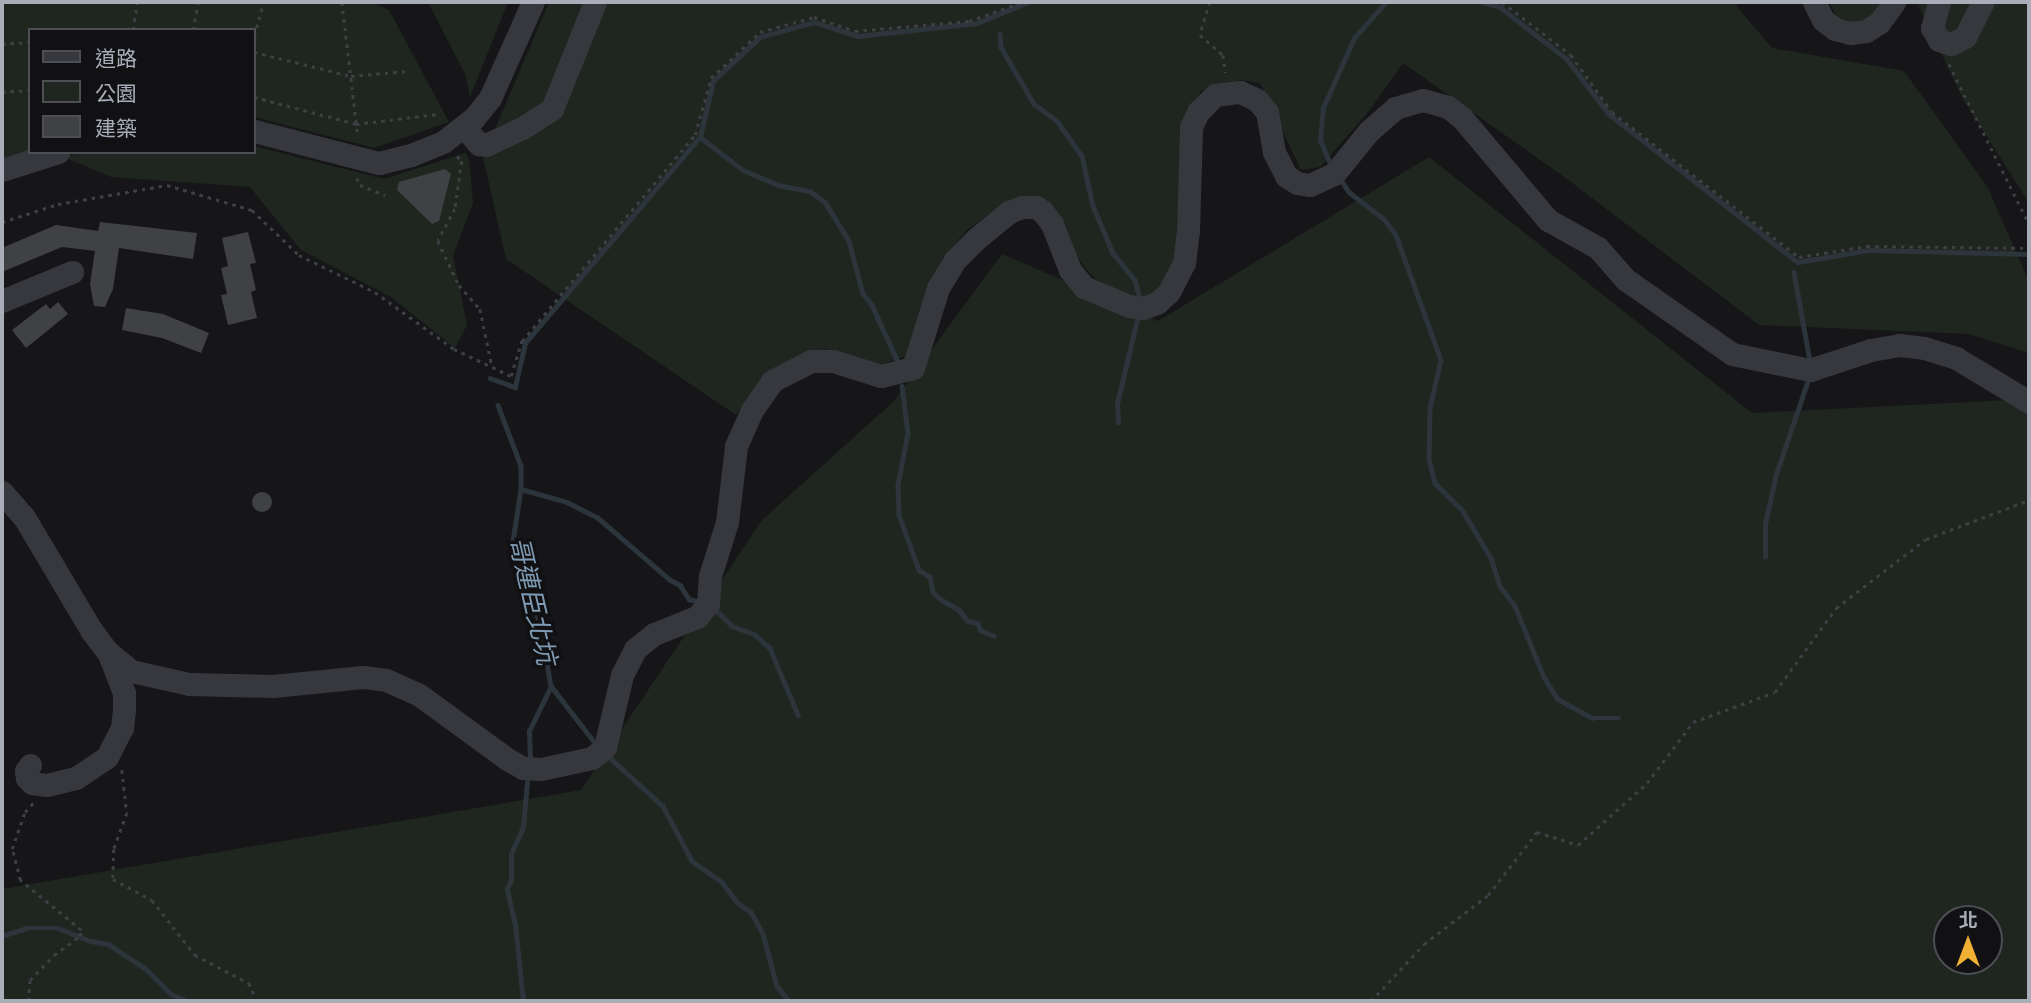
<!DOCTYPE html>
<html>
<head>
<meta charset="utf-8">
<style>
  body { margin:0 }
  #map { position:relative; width:2031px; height:1003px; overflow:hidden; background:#161618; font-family:"Fira Sans Condensed","Noto Sans TC",sans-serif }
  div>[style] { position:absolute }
  .green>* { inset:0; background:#1e261f }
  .stream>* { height:4.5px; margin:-2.25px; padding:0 2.25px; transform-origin:2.25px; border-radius:2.25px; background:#2c353c }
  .building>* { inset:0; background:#404145 }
  .round { border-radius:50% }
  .path>* { height:2.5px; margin-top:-1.25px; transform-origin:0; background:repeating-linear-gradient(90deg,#3d3f44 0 3.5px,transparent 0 8.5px) }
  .minor>* { height:23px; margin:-11.5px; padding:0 11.5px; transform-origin:11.5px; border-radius:11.5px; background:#37383d }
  span { translate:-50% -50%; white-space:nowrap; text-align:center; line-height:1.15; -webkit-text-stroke:7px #111113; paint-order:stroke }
  .water-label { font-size:26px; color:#7f9bb3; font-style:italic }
  .frame { position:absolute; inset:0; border:4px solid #a8adb8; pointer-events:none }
  .legend { position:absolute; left:28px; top:28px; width:228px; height:126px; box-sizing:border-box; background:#111113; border:2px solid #4d4f55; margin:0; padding:9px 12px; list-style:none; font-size:21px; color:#a8adb8 }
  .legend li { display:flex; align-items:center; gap:14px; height:35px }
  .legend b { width:35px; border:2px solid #4d4f55 }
  .north { position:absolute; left:1933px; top:905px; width:70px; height:70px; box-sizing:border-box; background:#111113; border:2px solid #4d4f55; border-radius:50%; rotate:0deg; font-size:19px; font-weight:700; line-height:28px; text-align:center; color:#a8adb8 }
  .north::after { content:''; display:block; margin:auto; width:24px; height:32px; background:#f2b134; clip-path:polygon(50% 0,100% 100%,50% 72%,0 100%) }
</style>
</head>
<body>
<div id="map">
  <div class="green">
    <div style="clip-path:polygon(7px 2px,371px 2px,389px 10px,449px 122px,374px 148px,254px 117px,254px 30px,30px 30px,30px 151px,2px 160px,2px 6px)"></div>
    <div style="clip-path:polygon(428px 2px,508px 2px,470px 97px,465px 74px)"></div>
    <div style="clip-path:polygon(549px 2px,1733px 2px,1772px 48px,1904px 71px,1988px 188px,2029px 282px,2029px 353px,1969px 334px,1759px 325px,1567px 179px,1403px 63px,1370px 110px,1320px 167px,1301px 170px,1260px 83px,1240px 80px,1201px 91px,1181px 127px,1176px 257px,1160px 291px,1141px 298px,1110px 290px,1091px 275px,1070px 248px,1059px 217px,1001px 206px,966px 231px,942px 259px,909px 355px,880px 365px,825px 349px,769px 371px,736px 415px,506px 259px,483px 157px)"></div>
    <div style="clip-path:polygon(1829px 2px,1879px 2px,1874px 19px,1843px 29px)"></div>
    <div style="clip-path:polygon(1917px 2px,2029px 2px,2029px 203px,1963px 99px)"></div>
    <div style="clip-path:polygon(254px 146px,384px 179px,465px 153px,469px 159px,473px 203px,453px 256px,467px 325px,455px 348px,391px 297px,301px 250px,250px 187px,111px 177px,64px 157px,82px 152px,254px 152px)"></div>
    <div style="clip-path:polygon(evenodd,1429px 157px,1752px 413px,2029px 399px,2029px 1001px,2px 1001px,2px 889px,581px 790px,762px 520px,893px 402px,1002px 254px,1158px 321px,1429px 157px,1947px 919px,1989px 919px,1989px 961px,1947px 961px,1947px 919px)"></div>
  </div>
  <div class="stream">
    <div style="left:1483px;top:2px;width:18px;rotate:16deg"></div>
    <div style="left:1500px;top:7px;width:85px;rotate:37.8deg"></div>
    <div style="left:1567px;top:59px;width:69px;rotate:52.6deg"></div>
    <div style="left:1609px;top:114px;width:240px;rotate:38.1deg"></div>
    <div style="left:1798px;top:262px;width:72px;rotate:-9.6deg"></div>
    <div style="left:1869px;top:250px;width:160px;rotate:1.4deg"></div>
    <div style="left:1000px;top:34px;width:13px;rotate:86deg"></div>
    <div style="left:1001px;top:47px;width:66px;rotate:59.9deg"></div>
    <div style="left:1034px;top:104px;width:29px;rotate:36deg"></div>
    <div style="left:1057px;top:121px;width:43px;rotate:54.5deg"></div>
    <div style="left:1082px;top:156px;width:51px;rotate:77.6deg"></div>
    <div style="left:1093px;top:206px;width:51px;rotate:66.9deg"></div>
    <div style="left:1113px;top:253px;width:35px;rotate:51deg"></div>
    <div style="left:1135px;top:280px;width:20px;rotate:75deg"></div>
    <div style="left:700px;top:137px;width:54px;rotate:37.5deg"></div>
    <div style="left:743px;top:170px;width:38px;rotate:23deg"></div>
    <div style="left:778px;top:185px;width:33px;rotate:11deg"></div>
    <div style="left:810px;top:191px;width:19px;rotate:36deg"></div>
    <div style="left:825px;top:202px;width:46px;rotate:58.4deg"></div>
    <div style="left:849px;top:241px;width:55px;rotate:75.2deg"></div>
    <div style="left:863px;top:294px;width:12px;rotate:48deg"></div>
    <div style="left:871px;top:303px;width:65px;rotate:65.4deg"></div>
    <div style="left:1330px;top:164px;width:25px;rotate:-113deg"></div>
    <div style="left:1320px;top:141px;width:33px;rotate:-85deg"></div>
    <div style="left:1323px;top:108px;width:77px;rotate:-66.1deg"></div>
    <div style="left:1354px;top:38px;width:48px;rotate:-48.4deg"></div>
    <div style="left:1341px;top:180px;width:14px;rotate:56deg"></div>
    <div style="left:1349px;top:192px;width:44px;rotate:37.6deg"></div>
    <div style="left:1384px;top:219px;width:20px;rotate:53deg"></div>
    <div style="left:1396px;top:235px;width:133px;rotate:70.2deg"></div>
    <div style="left:1441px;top:360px;width:49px;rotate:102.9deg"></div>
    <div style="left:1430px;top:408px;width:51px;rotate:91.1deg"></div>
    <div style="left:1429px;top:459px;width:25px;rotate:76deg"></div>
    <div style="left:1435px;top:483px;width:40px;rotate:45deg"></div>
    <div style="left:1463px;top:511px;width:55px;rotate:59.2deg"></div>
    <div style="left:1491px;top:558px;width:29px;rotate:72deg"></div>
    <div style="left:1500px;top:586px;width:25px;rotate:53deg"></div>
    <div style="left:1515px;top:606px;width:77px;rotate:67.8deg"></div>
    <div style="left:1544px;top:677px;width:26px;rotate:58deg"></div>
    <div style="left:1558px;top:699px;width:39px;rotate:29deg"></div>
    <div style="left:1592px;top:718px;width:27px"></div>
    <div style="left:1794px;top:272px;width:90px;rotate:79.8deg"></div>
    <div style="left:490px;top:378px;width:27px;rotate:20deg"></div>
    <div style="left:515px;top:387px;width:45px;rotate:-77.2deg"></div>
    <div style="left:525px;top:343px;width:270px;rotate:-49.7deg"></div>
    <div style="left:700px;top:137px;width:57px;rotate:-76.9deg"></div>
    <div style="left:713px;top:81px;width:64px;rotate:-43.1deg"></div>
    <div style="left:760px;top:37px;width:56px;rotate:-15.5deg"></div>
    <div style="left:814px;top:22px;width:46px;rotate:17.7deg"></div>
    <div style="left:858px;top:36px;width:120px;rotate:-6.2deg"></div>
    <div style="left:977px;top:23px;width:55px;rotate:-22.4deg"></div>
    <div style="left:902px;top:386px;width:47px;rotate:82.7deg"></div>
    <div style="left:908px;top:433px;width:53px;rotate:100.9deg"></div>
    <div style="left:898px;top:485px;width:30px;rotate:88deg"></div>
    <div style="left:899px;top:515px;width:59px;rotate:70deg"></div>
    <div style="left:919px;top:570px;width:13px;rotate:32deg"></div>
    <div style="left:930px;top:577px;width:15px;rotate:79deg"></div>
    <div style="left:933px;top:592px;width:12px;rotate:42deg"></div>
    <div style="left:942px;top:600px;width:20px;rotate:30deg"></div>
    <div style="left:959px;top:610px;width:14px;rotate:51deg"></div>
    <div style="left:968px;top:621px;width:10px;rotate:11deg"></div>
    <div style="left:978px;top:623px;width:7px;rotate:74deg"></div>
    <div style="left:980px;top:630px;width:15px;rotate:23deg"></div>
    <div style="left:498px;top:405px;width:65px;rotate:69.3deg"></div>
    <div style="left:521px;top:466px;width:23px;rotate:90deg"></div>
    <div style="left:521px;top:489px;width:54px;rotate:98.6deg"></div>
    <div style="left:513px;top:542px;width:24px;rotate:78deg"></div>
    <div style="left:518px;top:565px;width:59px;rotate:69.1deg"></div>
    <div style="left:539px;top:620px;width:67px;rotate:79.7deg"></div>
    <div style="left:551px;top:686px;width:73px;rotate:52.2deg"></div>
    <div style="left:1118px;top:423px;width:19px;rotate:-93deg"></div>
    <div style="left:1117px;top:404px;width:91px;rotate:-76.7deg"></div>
    <div style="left:521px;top:489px;width:48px;rotate:15.8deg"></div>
    <div style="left:567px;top:502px;width:34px;rotate:27deg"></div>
    <div style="left:597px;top:517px;width:95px;rotate:40.7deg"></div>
    <div style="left:669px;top:579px;width:13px;rotate:29deg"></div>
    <div style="left:680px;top:585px;width:17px;rotate:57deg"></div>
    <div style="left:689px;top:599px;width:12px;rotate:14deg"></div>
    <div style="left:1765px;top:557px;width:33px;rotate:-90deg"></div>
    <div style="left:1765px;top:524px;width:51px;rotate:-77.6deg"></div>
    <div style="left:1776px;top:474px;width:102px;rotate:-71.2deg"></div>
    <div style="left:715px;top:609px;width:24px;rotate:45deg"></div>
    <div style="left:732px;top:626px;width:23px;rotate:20deg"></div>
    <div style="left:754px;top:634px;width:21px;rotate:41deg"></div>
    <div style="left:770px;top:648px;width:73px;rotate:67.3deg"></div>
    <div style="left:608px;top:756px;width:74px;rotate:42.3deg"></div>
    <div style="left:663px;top:806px;width:62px;rotate:62.2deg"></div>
    <div style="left:692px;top:861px;width:37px;rotate:35deg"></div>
    <div style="left:722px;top:882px;width:25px;rotate:53deg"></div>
    <div style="left:737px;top:902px;width:17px;rotate:36deg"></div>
    <div style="left:751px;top:912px;width:25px;rotate:61deg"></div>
    <div style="left:763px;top:934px;width:54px;rotate:74.9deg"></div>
    <div style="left:777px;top:986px;width:19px;rotate:51deg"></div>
    <div style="left:530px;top:760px;width:29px;rotate:-92deg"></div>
    <div style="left:529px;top:731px;width:50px;rotate:-63.9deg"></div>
    <div style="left:2px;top:936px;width:26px;rotate:-18deg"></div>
    <div style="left:27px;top:928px;width:31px"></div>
    <div style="left:58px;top:928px;width:35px;rotate:22deg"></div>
    <div style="left:91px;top:941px;width:17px;rotate:10deg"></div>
    <div style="left:108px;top:944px;width:45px;rotate:33.3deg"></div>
    <div style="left:146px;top:969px;width:35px;rotate:45deg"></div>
    <div style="left:171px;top:994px;width:13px;rotate:23deg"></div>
    <div style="left:523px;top:1001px;width:76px;rotate:-96deg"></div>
    <div style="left:515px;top:925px;width:37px;rotate:-103deg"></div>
    <div style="left:507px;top:889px;width:10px;rotate:-66deg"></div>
    <div style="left:511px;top:880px;width:26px;rotate:-90deg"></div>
    <div style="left:511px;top:854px;width:30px;rotate:-66deg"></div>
    <div style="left:523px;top:827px;width:45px;rotate:-84.9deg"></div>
  </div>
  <div class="building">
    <div style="clip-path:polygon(445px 169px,451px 174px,439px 221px,432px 224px,397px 190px,399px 182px)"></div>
    <div style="clip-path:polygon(100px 222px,197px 233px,193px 259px,119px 248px,113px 289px,105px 307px,94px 306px,90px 284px,95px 251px,62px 247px,2px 272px,2px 248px,56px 225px,98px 231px)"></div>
    <div style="clip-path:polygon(248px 232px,256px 263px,250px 264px,256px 290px,251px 292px,257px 318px,228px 325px,221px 295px,227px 294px,221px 268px,228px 266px,222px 238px)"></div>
    <div style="clip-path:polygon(58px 302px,68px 314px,26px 348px,12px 330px,46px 304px,50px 309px)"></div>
    <div style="clip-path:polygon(126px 308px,163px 314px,209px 333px,201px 353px,162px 338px,122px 330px)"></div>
    <div class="round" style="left:252px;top:492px;width:20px;height:20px"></div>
  </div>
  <div class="path">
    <div style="left:342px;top:2px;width:136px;rotate:83.2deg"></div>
    <div style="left:1210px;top:2px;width:34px;rotate:107deg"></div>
    <div style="left:1200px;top:35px;width:30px;rotate:41deg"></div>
    <div style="left:1223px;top:55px;width:18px;rotate:81deg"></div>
    <div style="left:1502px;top:2px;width:87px;rotate:37.5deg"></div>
    <div style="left:1571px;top:55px;width:70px;rotate:54.3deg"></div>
    <div style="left:1612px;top:112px;width:237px;rotate:37.8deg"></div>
    <div style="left:1799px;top:257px;width:69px;rotate:-9.2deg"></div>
    <div style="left:1867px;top:246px;width:162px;rotate:0.7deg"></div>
    <div style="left:133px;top:30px;width:28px;rotate:-82deg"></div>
    <div style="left:193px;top:30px;width:28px;rotate:-80deg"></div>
    <div style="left:254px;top:36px;width:35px;rotate:-74deg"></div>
    <div style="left:2px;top:44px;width:28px;rotate:-4deg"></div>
    <div style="left:254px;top:52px;width:100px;rotate:13.9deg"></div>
    <div style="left:351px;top:76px;width:56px;rotate:-5.1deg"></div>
    <div style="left:1949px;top:64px;width:179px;rotate:63.4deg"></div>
    <div style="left:2px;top:92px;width:28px;rotate:-4deg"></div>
    <div style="left:254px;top:97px;width:106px;rotate:14.8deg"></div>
    <div style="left:356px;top:124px;width:82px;rotate:-7deg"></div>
    <div style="left:457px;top:156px;width:7px;rotate:45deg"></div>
    <div style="left:462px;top:161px;width:49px;rotate:98.3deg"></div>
    <div style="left:455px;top:209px;width:36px;rotate:118deg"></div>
    <div style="left:438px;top:241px;width:49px;rotate:64.5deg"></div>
    <div style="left:459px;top:285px;width:32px;rotate:49deg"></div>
    <div style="left:480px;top:309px;width:58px;rotate:78.1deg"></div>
    <div style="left:357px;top:178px;width:8px;rotate:67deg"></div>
    <div style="left:360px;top:185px;width:27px;rotate:22deg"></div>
    <div style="left:2px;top:222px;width:59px;rotate:-17.8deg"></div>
    <div style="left:58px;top:204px;width:111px;rotate:-9.9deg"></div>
    <div style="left:167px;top:185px;width:89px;rotate:16.4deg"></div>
    <div style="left:252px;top:210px;width:65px;rotate:43.8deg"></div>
    <div style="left:299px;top:255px;width:85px;rotate:26deg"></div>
    <div style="left:375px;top:292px;width:97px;rotate:35.8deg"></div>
    <div style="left:454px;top:349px;width:63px;rotate:25.3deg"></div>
    <div style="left:511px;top:376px;width:37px;rotate:-73deg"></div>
    <div style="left:522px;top:341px;width:269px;rotate:-50deg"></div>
    <div style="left:695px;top:135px;width:59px;rotate:-74.3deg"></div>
    <div style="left:711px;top:78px;width:67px;rotate:-43.2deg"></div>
    <div style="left:760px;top:32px;width:56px;rotate:-15.5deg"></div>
    <div style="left:814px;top:17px;width:43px;rotate:18.9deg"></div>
    <div style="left:855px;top:31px;width:114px;rotate:-5deg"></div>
    <div style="left:969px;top:21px;width:56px;rotate:-19.7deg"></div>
    <div style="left:122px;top:770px;width:43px;rotate:83.4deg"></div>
    <div style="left:127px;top:813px;width:38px;rotate:110deg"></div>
    <div style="left:114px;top:849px;width:30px;rotate:92deg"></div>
    <div style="left:113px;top:879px;width:44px;rotate:28.3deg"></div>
    <div style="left:152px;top:900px;width:70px;rotate:52deg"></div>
    <div style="left:195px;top:955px;width:61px;rotate:27.4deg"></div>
    <div style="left:249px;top:983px;width:20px;rotate:66deg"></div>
    <div style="left:28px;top:1001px;width:21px;rotate:-85deg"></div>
    <div style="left:30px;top:980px;width:35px;rotate:-46deg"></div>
    <div style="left:54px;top:955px;width:32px;rotate:-36deg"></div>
    <div style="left:80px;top:936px;width:6px;rotate:-81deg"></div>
    <div style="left:81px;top:930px;width:79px;rotate:-140.7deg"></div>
    <div style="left:20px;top:880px;width:32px;rotate:-104deg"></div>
    <div style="left:12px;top:849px;width:39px;rotate:-71deg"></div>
    <div style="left:25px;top:812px;width:13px;rotate:-48deg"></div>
    <div style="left:1371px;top:1001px;width:78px;rotate:-47.1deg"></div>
    <div style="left:1424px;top:944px;width:81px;rotate:-37.4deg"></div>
    <div style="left:1488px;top:895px;width:80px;rotate:-52.1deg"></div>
    <div style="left:1537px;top:832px;width:43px;rotate:17.6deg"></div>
    <div style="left:1578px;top:845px;width:93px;rotate:-41.9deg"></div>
    <div style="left:1647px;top:783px;width:76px;rotate:-53deg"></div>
    <div style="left:1693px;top:722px;width:87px;rotate:-20.1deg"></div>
    <div style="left:1775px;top:692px;width:104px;rotate:-54deg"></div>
    <div style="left:1836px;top:608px;width:113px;rotate:-37.5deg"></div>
    <div style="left:1926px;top:539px;width:110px;rotate:-20.7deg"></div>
  </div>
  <div class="minor">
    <div style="left:1814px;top:2px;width:20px;rotate:63deg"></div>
    <div style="left:1823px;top:20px;width:15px;rotate:37deg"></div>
    <div style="left:1835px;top:29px;width:16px;rotate:15deg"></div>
    <div style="left:1850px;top:33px;width:16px;rotate:-7deg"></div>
    <div style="left:1866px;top:31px;width:15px;rotate:-32deg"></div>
    <div style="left:1879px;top:23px;width:26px;rotate:-54deg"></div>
    <div style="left:1939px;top:2px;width:27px;rotate:105deg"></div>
    <div style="left:1932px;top:28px;width:14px;rotate:60deg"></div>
    <div style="left:1939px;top:40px;width:13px;rotate:18deg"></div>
    <div style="left:1951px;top:44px;width:16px;rotate:-27deg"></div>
    <div style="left:1965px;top:37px;width:39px;rotate:-63deg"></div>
    <div style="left:464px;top:127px;width:23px;rotate:49deg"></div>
    <div style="left:479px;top:144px;width:7px;rotate:8deg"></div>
    <div style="left:486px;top:145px;width:42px;rotate:-25.3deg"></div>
    <div style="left:524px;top:127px;width:33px;rotate:-33deg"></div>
    <div style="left:552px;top:109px;width:115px;rotate:-68.1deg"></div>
    <div style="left:254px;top:131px;width:129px;rotate:14.4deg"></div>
    <div style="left:379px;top:163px;width:33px;rotate:-14deg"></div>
    <div style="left:411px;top:155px;width:35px;rotate:-22deg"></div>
    <div style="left:443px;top:142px;width:39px;rotate:-38deg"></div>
    <div style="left:474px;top:118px;width:26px;rotate:-51deg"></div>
    <div style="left:490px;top:98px;width:105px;rotate:-65.9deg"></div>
    <div style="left:2px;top:170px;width:59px;rotate:-17.8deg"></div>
    <div style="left:2px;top:301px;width:76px;rotate:-22.5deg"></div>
    <div style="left:2px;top:492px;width:33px;rotate:49deg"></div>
    <div style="left:24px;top:517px;width:131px;rotate:59.3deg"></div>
    <div style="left:91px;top:630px;width:26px;rotate:53deg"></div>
    <div style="left:107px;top:651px;width:31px;rotate:40deg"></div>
    <div style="left:131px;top:671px;width:59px;rotate:12.6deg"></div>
    <div style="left:189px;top:684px;width:84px;rotate:1.4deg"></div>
    <div style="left:273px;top:686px;width:90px;rotate:-5.7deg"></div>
    <div style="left:363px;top:677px;width:23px;rotate:7deg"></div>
    <div style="left:386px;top:680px;width:35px;rotate:24deg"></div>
    <div style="left:418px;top:694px;width:110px;rotate:36.1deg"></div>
    <div style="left:507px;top:759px;width:18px;rotate:29deg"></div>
    <div style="left:523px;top:768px;width:18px;rotate:3deg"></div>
    <div style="left:541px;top:769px;width:52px;rotate:-12.2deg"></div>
    <div style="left:592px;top:758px;width:17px;rotate:-40deg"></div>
    <div style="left:605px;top:747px;width:74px;rotate:-76.7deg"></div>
    <div style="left:622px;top:675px;width:29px;rotate:-63deg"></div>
    <div style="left:635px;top:649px;width:24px;rotate:-38deg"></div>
    <div style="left:654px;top:634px;width:46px;rotate:-21.6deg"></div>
    <div style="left:697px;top:617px;width:17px;rotate:-50deg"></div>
    <div style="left:708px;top:604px;width:28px;rotate:-86deg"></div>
    <div style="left:710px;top:576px;width:57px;rotate:-72.5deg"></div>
    <div style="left:727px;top:522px;width:77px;rotate:-83.2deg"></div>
    <div style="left:736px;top:446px;width:39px;rotate:-66deg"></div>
    <div style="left:752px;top:410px;width:35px;rotate:-55deg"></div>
    <div style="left:772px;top:381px;width:44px;rotate:-27.1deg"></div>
    <div style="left:811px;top:361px;width:22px"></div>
    <div style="left:833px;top:361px;width:50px;rotate:17.4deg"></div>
    <div style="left:881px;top:376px;width:33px;rotate:-14deg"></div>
    <div style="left:913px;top:368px;width:84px;rotate:-72.6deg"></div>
    <div style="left:938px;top:288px;width:33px;rotate:-59deg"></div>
    <div style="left:955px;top:260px;width:30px;rotate:-45deg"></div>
    <div style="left:976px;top:239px;width:43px;rotate:-39.3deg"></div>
    <div style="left:1009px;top:212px;width:14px;rotate:-21deg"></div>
    <div style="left:1022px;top:207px;width:14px"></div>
    <div style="left:1036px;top:207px;width:7px;rotate:34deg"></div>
    <div style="left:1042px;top:211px;width:16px;rotate:52deg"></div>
    <div style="left:1052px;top:224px;width:49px;rotate:68.6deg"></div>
    <div style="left:1070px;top:270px;width:22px;rotate:51deg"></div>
    <div style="left:1084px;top:287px;width:49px;rotate:22.9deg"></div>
    <div style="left:1129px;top:306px;width:14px;rotate:8deg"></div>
    <div style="left:1143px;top:308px;width:15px;rotate:-20deg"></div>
    <div style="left:1157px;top:303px;width:16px;rotate:-43deg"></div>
    <div style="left:1169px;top:292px;width:33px;rotate:-63deg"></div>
    <div style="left:1184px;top:263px;width:32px;rotate:-83deg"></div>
    <div style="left:1188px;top:231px;width:104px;rotate:-88.3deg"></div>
    <div style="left:1191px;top:127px;width:17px;rotate:-65deg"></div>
    <div style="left:1198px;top:112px;width:24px;rotate:-45deg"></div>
    <div style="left:1215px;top:95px;width:25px;rotate:-7deg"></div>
    <div style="left:1240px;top:92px;width:19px;rotate:25deg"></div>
    <div style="left:1257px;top:100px;width:16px;rotate:50deg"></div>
    <div style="left:1267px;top:112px;width:41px;rotate:80.1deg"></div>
    <div style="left:1274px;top:152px;width:27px;rotate:63deg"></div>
    <div style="left:1286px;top:176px;width:13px;rotate:32deg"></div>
    <div style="left:1297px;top:183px;width:13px;rotate:9deg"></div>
    <div style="left:1310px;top:185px;width:26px;rotate:-25deg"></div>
    <div style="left:1334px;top:174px;width:55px;rotate:-50.9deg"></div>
    <div style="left:1369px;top:131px;width:35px;rotate:-41deg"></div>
    <div style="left:1395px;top:108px;width:29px;rotate:-16deg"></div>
    <div style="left:1423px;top:100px;width:26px;rotate:16deg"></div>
    <div style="left:1448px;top:107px;width:18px;rotate:38deg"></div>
    <div style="left:1462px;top:118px;width:133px;rotate:49.9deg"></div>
    <div style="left:1548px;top:220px;width:57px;rotate:29.2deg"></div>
    <div style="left:1598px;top:248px;width:41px;rotate:48.9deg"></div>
    <div style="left:1625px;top:279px;width:131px;rotate:35deg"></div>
    <div style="left:1732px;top:354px;width:80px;rotate:11.6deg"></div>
    <div style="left:1810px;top:370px;width:64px;rotate:-18.2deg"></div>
    <div style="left:1871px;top:350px;width:29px;rotate:-10deg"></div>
    <div style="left:1900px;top:345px;width:24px;rotate:7deg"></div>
    <div style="left:1924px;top:348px;width:34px;rotate:17deg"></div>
    <div style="left:1956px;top:358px;width:85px;rotate:31.1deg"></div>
    <div style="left:30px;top:765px;width:7px;rotate:124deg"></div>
    <div style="left:26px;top:771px;width:7px;rotate:82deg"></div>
    <div style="left:27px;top:778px;width:7px;rotate:45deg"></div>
    <div style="left:32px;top:783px;width:15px;rotate:8deg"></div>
    <div style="left:47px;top:785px;width:30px;rotate:-14deg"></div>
    <div style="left:76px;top:778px;width:37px;rotate:-34deg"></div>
    <div style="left:107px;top:757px;width:33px;rotate:-63deg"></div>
    <div style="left:122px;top:728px;width:18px;rotate:-84deg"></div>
    <div style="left:124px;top:710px;width:17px;rotate:-90deg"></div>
    <div style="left:124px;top:693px;width:42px;rotate:-111deg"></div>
  </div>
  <div class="water-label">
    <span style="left:532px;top:601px;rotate:77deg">哥連臣北坑</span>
  </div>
  <div class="frame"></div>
  <ul class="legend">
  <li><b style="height:9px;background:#37383d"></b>道路</li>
  <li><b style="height:19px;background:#1e261f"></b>公園</li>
  <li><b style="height:19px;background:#404145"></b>建築</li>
  </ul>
  <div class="north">北</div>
</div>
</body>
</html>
